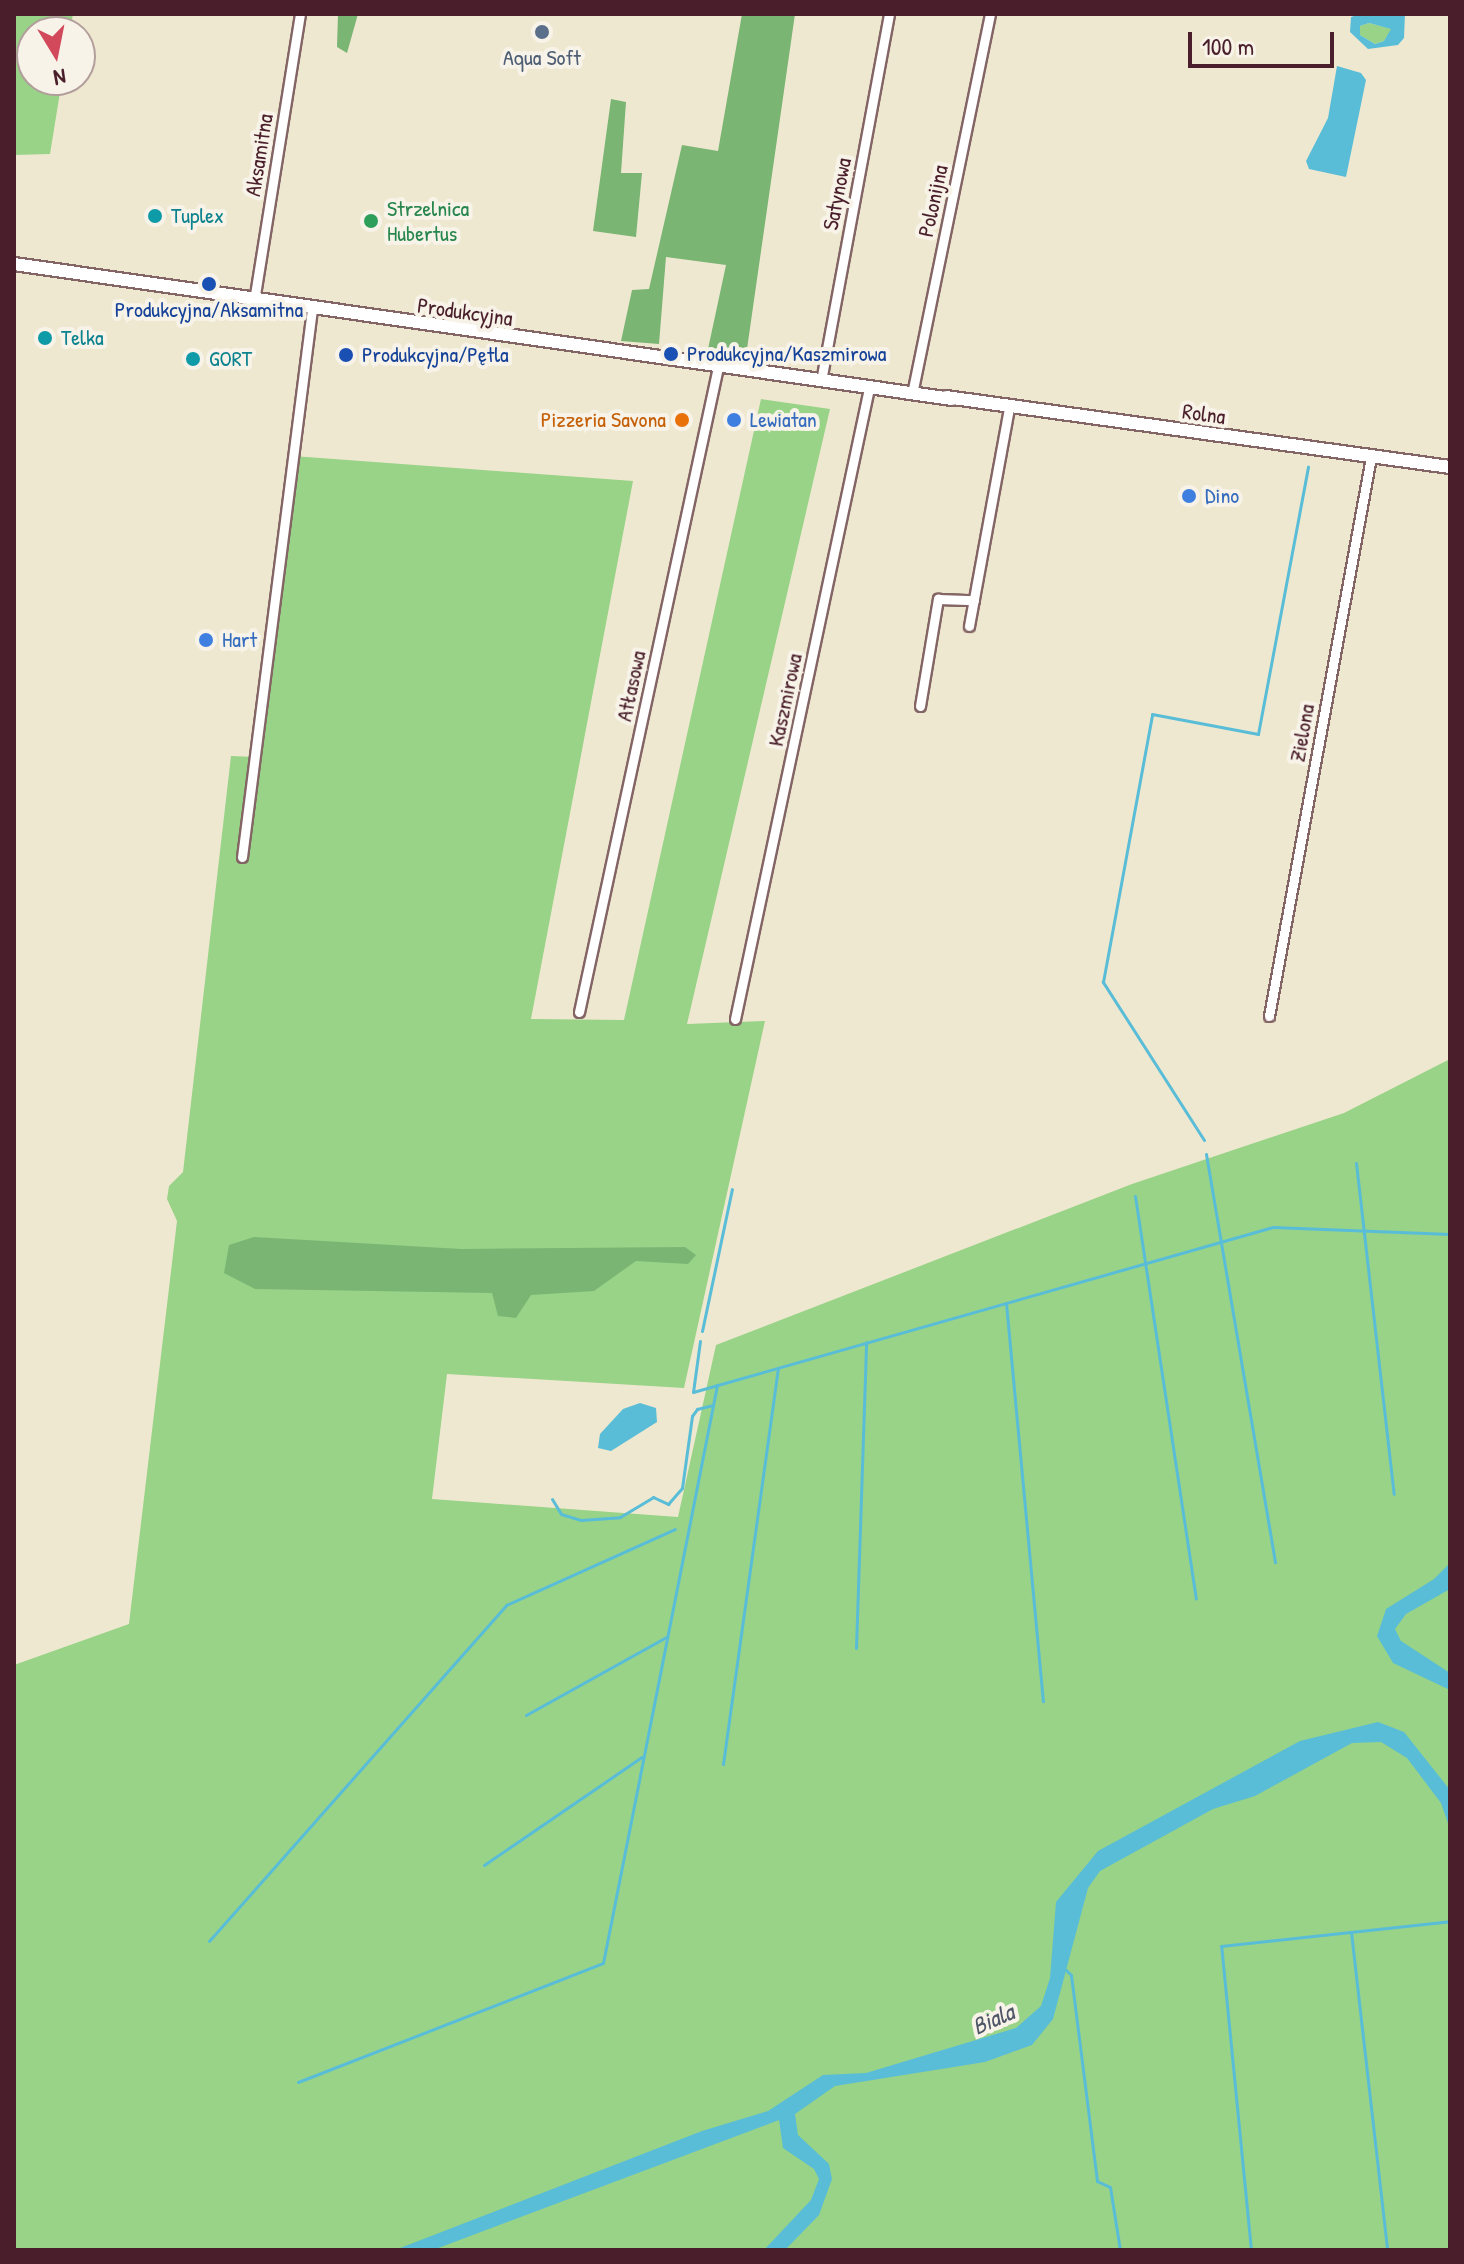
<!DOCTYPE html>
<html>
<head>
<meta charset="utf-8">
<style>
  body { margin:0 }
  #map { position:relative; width:1464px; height:2264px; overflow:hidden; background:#efe8d0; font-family:"Patrick Hand",sans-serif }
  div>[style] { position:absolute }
  .green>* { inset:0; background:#98d387 }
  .forest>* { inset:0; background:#7ab574 }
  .water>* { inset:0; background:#59bdd8 }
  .stream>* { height:3px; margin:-1.5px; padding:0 1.5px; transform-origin:1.5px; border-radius:1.5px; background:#59bdd8 }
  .roads { filter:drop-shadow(2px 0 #846565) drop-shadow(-2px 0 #846565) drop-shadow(0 2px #846565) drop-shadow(0 -2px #846565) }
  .minor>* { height:9px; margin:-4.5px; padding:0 4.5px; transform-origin:4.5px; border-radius:4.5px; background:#fff }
  .tertiary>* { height:12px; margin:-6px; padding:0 6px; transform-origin:6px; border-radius:6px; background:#fff }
  .dots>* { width:22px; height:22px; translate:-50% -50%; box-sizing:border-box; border:4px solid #f7f3e8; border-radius:50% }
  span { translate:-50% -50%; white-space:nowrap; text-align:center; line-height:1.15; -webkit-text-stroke:8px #f7f3e8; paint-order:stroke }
  .service-label { font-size:22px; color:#4e5e75 }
  .street-label { font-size:22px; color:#4a1f2b }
  .leisure-label { font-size:22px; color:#27864d }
  .left { translate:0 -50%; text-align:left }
  .culture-label { font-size:22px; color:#0d838f }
  .transit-label { font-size:22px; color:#164399 }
  .food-label { font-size:22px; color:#c56008 }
  .right { translate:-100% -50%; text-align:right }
  .shop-label { font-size:22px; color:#366cbe }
  .water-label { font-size:24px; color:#4f5668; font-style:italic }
  .frame { position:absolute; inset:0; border:16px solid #4a1f2b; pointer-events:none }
  .north { position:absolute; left:16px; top:16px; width:80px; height:80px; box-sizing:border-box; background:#f7f3e8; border:2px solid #b29e9c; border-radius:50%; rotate:170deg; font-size:22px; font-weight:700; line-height:32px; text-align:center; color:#4a1f2b }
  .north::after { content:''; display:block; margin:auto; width:28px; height:36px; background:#d1495b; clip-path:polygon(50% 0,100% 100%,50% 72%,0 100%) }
  .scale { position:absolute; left:1188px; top:32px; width:146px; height:36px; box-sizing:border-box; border:4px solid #4a1f2b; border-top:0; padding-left:10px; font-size:24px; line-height:28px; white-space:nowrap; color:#4a1f2b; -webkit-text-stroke:6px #f7f3e8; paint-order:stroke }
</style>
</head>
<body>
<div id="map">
  <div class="green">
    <div style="clip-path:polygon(14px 14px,73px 14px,70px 32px,32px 32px,32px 80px,62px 80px,50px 154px,14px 155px)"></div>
    <div style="clip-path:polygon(1369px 23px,1392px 29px,1384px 41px,1375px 44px,1360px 35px,1360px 26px)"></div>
    <div style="clip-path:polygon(761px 399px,830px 409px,687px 1024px,765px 1021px,684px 1388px,447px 1374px,432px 1499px,678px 1517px,716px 1345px,1132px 1184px,1344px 1113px,1450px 1059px,1450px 2250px,14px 2250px,14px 1665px,129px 1624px,177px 1221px,167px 1199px,169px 1186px,183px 1172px,231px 756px,255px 757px,293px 456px,633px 481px,531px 1019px,624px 1020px)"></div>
  </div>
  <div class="forest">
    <div style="clip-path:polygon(338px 14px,358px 14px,347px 53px,337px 47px)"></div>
    <div style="clip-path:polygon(742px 14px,795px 14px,746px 356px,708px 349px,726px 265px,666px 257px,659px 344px,621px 341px,632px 290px,649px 289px,682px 145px,718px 151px)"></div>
    <div style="clip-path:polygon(611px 99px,626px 102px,621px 173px,642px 173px,636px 237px,593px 231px)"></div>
    <div style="clip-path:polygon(254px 1237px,461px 1249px,685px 1247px,696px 1255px,688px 1264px,636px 1261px,594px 1291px,531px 1295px,516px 1318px,498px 1316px,492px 1293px,255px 1289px,224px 1273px,229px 1245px)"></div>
  </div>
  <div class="water">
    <div style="clip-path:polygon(evenodd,1360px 14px,1405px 14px,1404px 38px,1398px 45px,1368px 49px,1350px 32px,1351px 17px,1360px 14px,1369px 23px,1391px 29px,1384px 41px,1375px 44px,1360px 35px,1360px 26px,1369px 23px)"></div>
    <div style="clip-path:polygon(1337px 66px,1361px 73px,1366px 80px,1346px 177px,1309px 169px,1306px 161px,1328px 118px)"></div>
    <div style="clip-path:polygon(640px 1403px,656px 1408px,657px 1422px,611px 1451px,598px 1448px,600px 1434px,623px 1409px)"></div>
    <div style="clip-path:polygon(1450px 1563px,1450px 1589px,1406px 1614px,1395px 1629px,1401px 1641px,1450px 1673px,1450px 1690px,1393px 1663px,1377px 1636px,1386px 1609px,1434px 1579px)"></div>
    <div style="clip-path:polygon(1378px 1722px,1404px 1732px,1450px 1790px,1450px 1829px,1441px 1803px,1407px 1758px,1381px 1742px,1352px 1743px,1255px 1796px,1213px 1809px,1100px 1871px,1088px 1888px,1053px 2019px,1032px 2045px,985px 2062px,835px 2086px,795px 2114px,798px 2135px,829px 2164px,832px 2179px,819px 2215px,785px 2250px,764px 2250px,811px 2200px,819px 2179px,814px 2169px,783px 2148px,779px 2120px,433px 2250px,395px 2250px,702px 2131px,768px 2111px,823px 2075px,866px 2073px,1016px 2028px,1041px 2006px,1050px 1978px,1056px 1902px,1098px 1851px,1300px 1741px)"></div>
  </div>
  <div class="stream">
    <div style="left:1204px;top:1140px;width:188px;rotate:-122.6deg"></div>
    <div style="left:1103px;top:982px;width:272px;rotate:-79.6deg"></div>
    <div style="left:1152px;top:714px;width:108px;rotate:10.7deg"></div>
    <div style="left:1258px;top:734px;width:272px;rotate:-79.4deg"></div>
    <div style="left:1206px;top:1154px;width:414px;rotate:80.4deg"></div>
    <div style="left:1356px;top:1163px;width:333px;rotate:83.5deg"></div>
    <div style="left:1135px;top:1196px;width:407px;rotate:81.4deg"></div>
    <div style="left:1006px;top:1303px;width:400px;rotate:84.7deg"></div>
    <div style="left:702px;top:1331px;width:145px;rotate:-78.1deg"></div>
    <div style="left:700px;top:1341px;width:51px;rotate:97.8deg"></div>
    <div style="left:693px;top:1392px;width:603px;rotate:-15.88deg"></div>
    <div style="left:1273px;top:1227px;width:177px;rotate:2.3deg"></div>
    <div style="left:552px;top:1499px;width:17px;rotate:59deg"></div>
    <div style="left:561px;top:1514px;width:21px;rotate:17deg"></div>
    <div style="left:581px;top:1520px;width:39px;rotate:-4deg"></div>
    <div style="left:620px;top:1517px;width:39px;rotate:-31deg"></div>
    <div style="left:653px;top:1497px;width:17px;rotate:25deg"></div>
    <div style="left:668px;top:1504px;width:21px;rotate:-49deg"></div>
    <div style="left:682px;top:1488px;width:73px;rotate:-82.1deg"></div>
    <div style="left:692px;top:1416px;width:9px;rotate:-54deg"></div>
    <div style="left:697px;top:1409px;width:16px;rotate:-14deg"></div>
    <div style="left:856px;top:1648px;width:306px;rotate:-88.1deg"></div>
    <div style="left:526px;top:1715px;width:160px;rotate:-29.1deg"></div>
    <div style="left:723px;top:1764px;width:400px;rotate:-82.1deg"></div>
    <div style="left:484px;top:1865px;width:191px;rotate:-34.4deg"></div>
    <div style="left:1351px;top:1932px;width:320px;rotate:83.5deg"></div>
    <div style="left:209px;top:1941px;width:448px;rotate:-48.5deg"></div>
    <div style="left:506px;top:1605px;width:185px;rotate:-24.2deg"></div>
    <div style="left:1066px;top:1970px;width:7px;rotate:45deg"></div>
    <div style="left:1071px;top:1975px;width:208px;rotate:82.8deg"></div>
    <div style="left:1097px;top:2181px;width:14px;rotate:25deg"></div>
    <div style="left:1110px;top:2187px;width:64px;rotate:81deg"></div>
    <div style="left:298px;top:2082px;width:327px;rotate:-21.3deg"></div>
    <div style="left:603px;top:1963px;width:589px;rotate:-78.84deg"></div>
    <div style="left:1251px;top:2250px;width:305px;rotate:-95.6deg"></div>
    <div style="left:1221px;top:1946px;width:230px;rotate:-6.2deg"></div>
  </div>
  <div class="roads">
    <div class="minor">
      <div style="left:254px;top:301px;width:291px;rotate:-80.9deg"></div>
      <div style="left:821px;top:381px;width:373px;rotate:-79.5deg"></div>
      <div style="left:912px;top:394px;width:388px;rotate:-78.4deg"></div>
      <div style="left:969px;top:626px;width:223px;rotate:-79.6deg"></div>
      <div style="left:920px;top:706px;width:109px;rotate:-80.5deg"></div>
      <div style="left:938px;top:599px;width:36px;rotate:2deg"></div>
      <div style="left:242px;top:857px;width:552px;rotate:-82.72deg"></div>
      <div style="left:579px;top:1012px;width:660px;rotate:-77.84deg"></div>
      <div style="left:1269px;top:1016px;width:568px;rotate:-79.66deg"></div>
      <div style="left:735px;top:1019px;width:645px;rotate:-78.01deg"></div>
    </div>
    <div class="tertiary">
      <div style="left:14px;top:264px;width:948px;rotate:8.19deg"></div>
      <div style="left:946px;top:397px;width:509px;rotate:7.91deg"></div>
    </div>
  </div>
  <div class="dots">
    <div style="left:542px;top:32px;background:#5c6f8a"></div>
    <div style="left:155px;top:216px;background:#0f9aa8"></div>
    <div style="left:371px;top:221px;background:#2e9e5b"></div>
    <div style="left:209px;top:284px;background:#1a4fb4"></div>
    <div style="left:45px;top:338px;background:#0f9aa8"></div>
    <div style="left:671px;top:354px;background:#1a4fb4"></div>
    <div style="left:346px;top:355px;background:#1a4fb4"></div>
    <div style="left:193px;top:359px;background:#0f9aa8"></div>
    <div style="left:682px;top:420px;background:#e8710a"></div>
    <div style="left:734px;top:420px;background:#3f7fe0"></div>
    <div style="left:1189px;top:496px;background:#3f7fe0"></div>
    <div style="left:206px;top:640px;background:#3f7fe0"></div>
  </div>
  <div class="service-label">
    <span style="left:542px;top:58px">Aqua Soft</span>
  </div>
  <div class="street-label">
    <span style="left:259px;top:155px;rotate:-81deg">Aksamitna</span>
    <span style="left:837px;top:194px;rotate:-79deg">Satynowa</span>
    <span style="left:933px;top:201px;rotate:-78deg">Polonijna</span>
    <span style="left:465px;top:312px;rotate:8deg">Produkcyjna</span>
    <span style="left:1204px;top:414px;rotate:8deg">Rolna</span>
    <span style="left:631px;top:686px;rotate:-78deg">Atłasowa</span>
    <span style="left:785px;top:700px;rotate:-78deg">Kaszmirowa</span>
    <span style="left:1302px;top:733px;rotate:-80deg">Zielona</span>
  </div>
  <div class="leisure-label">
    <span class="left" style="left:387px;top:221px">Strzelnica<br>Hubertus</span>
  </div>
  <div class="culture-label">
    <span class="left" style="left:171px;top:216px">Tuplex</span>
    <span class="left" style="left:61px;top:338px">Telka</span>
    <span class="left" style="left:209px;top:359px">GORT</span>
  </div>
  <div class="transit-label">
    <span style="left:209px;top:310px">Produkcyjna/Aksamitna</span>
    <span class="left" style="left:687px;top:354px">Produkcyjna/Kaszmirowa</span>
    <span class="left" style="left:362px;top:355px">Produkcyjna/Pętla</span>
  </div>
  <div class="food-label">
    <span class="right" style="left:666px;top:420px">Pizzeria Savona</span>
  </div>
  <div class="shop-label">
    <span class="left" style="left:750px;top:420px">Lewiatan</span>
    <span class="left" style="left:1205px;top:496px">Dino</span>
    <span class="left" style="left:222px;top:640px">Hart</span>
  </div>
  <div class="water-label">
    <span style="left:993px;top:2019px;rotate:-24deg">Biala</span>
  </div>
  <div class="frame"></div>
  <div class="north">N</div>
  <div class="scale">100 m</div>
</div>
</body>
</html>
